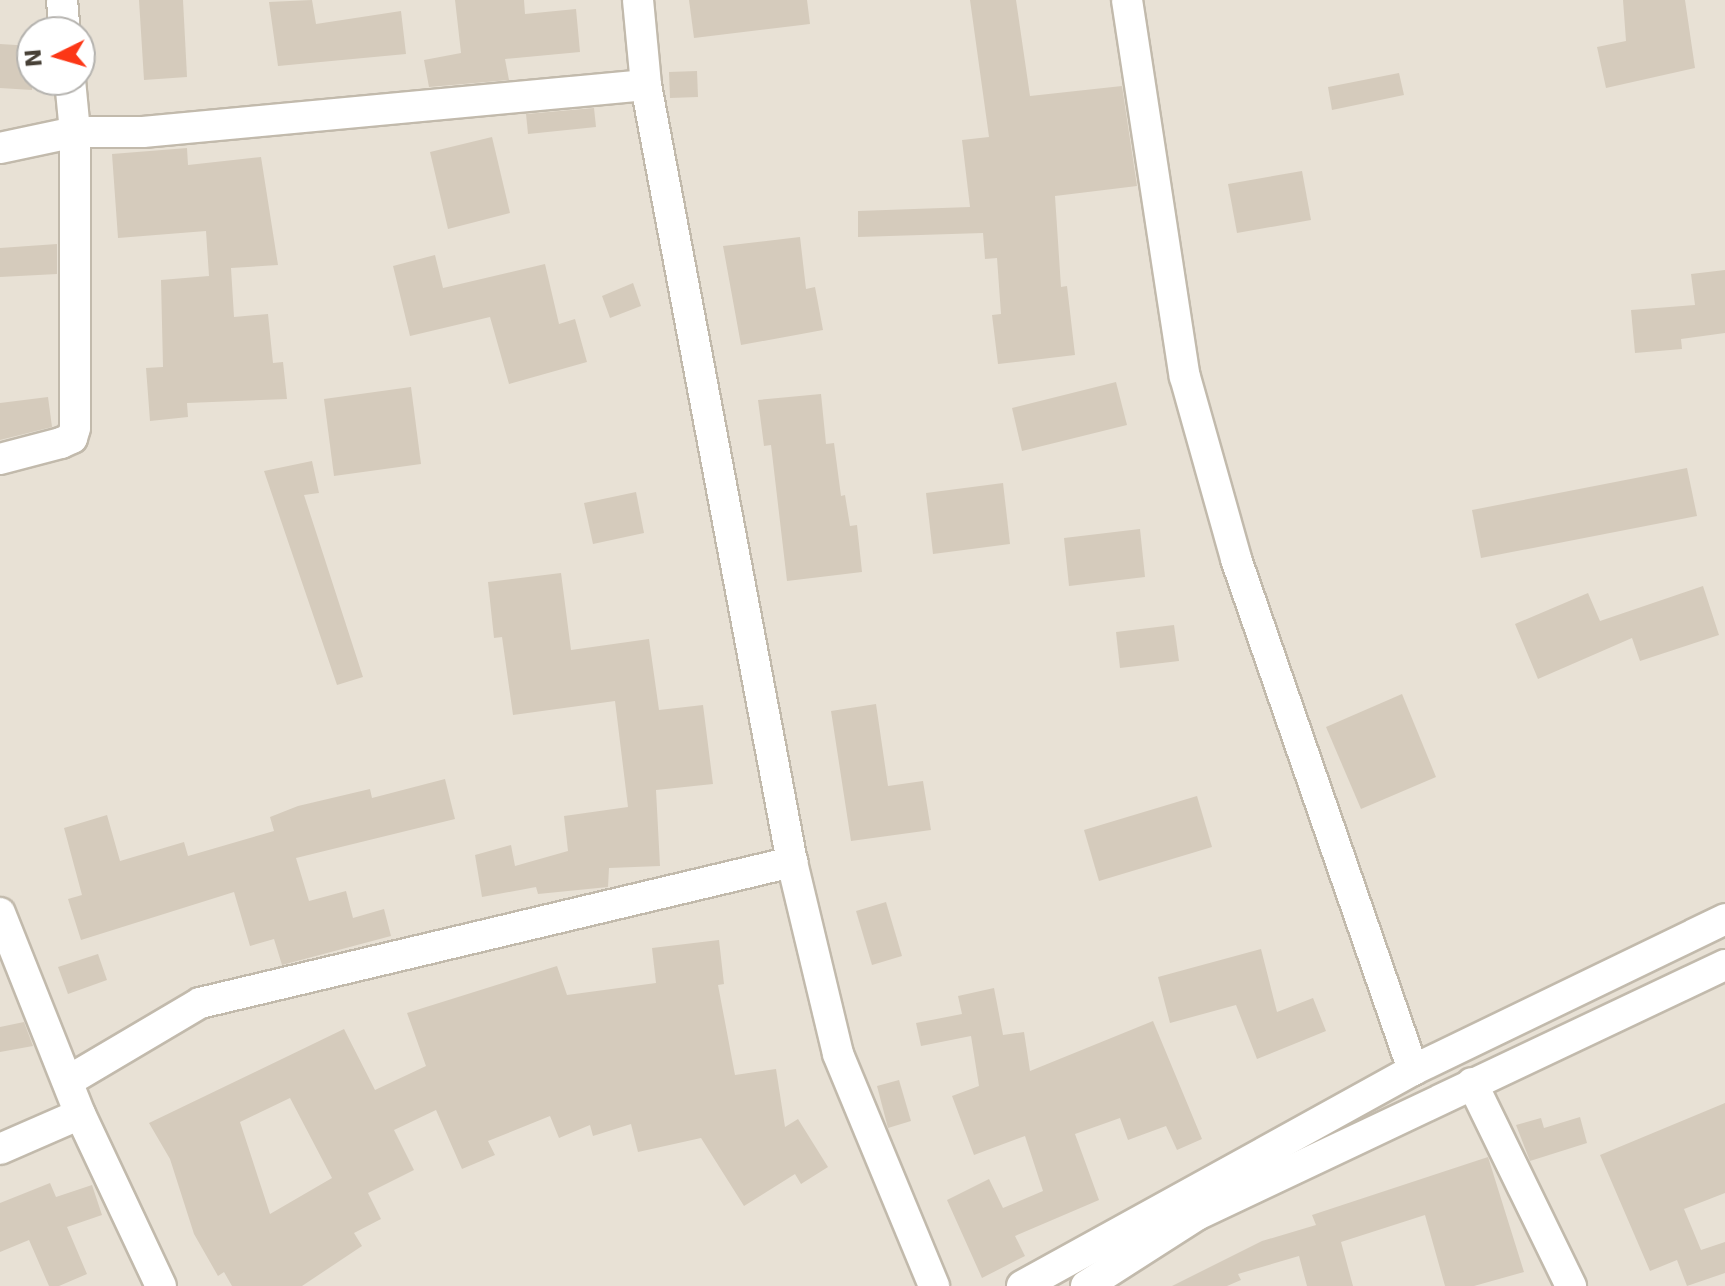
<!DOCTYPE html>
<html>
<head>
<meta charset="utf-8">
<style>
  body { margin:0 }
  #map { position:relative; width:1725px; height:1286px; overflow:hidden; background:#f3f0e7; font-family:"DejaVu Sans",sans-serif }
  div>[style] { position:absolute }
  .residential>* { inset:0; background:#e8e1d5 }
  .building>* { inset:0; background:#d5cbbc }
  .roads { filter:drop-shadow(2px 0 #c2baac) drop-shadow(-2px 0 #c2baac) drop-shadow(0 2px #c2baac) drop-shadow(0 -2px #c2baac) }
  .minor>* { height:30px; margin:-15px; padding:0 15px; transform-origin:15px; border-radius:15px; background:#fff }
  span { translate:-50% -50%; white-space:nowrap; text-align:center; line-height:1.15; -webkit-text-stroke:6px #fff; paint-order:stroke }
  .north { position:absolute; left:16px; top:16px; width:80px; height:80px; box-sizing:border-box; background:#fff; border:2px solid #b5b3af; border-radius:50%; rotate:265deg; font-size:22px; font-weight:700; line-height:32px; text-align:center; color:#474036 }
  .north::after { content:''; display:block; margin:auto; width:28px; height:36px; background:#fc3716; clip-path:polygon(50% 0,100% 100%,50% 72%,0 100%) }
</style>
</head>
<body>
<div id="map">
  <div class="residential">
    <div style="clip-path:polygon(evenodd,0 0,1725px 0,1725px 1286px,0 1286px,0 0,32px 32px,80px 32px,80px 80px,32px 80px,32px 32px)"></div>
  </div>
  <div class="building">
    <div style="clip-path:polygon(139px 0,183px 0,187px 77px,144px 80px)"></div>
    <div style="clip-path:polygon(312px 0,316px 24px,401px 11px,406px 54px,278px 66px,269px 2px)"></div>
    <div style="clip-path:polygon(455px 0,524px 0,525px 14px,576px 9px,580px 52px,505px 59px,509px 80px,429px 87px,424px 60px,461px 53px)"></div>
    <div style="clip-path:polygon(689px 0,807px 0,810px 24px,694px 38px)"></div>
    <div style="clip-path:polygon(970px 0,1016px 0,1030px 96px,1122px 86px,1137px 186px,1055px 196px,1061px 287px,1067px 286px,1075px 355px,998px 364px,992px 315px,1001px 314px,997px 258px,985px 259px,983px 233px,858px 237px,858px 211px,970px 207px,962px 140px,989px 137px)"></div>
    <div style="clip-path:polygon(1623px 0,1685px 0,1695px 68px,1606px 88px,1597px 47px,1626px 41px)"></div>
    <div style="clip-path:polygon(0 44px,32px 46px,32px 90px,0 88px)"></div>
    <div style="clip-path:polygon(697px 71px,698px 97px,670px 98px,669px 72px)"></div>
    <div style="clip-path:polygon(1399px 73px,1404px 95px,1332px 110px,1328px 87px)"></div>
    <div style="clip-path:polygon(594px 108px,596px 127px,528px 134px,526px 114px)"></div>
    <div style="clip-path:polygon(492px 137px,510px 213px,448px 229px,430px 152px)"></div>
    <div style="clip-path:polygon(187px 148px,188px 165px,261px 157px,278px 265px,231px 268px,234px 317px,268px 314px,273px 363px,283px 362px,287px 399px,187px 403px,188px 417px,150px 421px,146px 368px,163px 367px,161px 280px,209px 276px,206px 231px,118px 238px,112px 154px)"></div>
    <div style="clip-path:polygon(1302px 171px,1311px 220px,1237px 233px,1228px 184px)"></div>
    <div style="clip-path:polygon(800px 237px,806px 289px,815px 287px,823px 330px,741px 345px,723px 246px)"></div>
    <div style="clip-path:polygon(57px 244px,57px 274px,0 277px,0 248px)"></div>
    <div style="clip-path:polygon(435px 255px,443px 288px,545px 264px,559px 324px,575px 319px,587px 362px,509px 384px,490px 317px,410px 336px,393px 266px)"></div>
    <div style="clip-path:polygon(1725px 270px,1725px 333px,1681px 339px,1682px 349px,1635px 353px,1631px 310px,1695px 305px,1691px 274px)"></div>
    <div style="clip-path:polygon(633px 283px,641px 306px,610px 318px,602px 296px)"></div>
    <div style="clip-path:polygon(1116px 382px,1127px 425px,1022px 451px,1012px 408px)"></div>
    <div style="clip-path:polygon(411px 387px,421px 464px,334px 476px,324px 399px)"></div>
    <div style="clip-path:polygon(821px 394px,826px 444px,834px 443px,841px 496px,845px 495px,850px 526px,857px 525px,862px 572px,787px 581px,771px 445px,764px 446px,758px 400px)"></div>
    <div style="clip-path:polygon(48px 397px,52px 427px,0 440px,0 403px)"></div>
    <div style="clip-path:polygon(312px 461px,319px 493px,304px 495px,363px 677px,337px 685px,264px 471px)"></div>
    <div style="clip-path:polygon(1687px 468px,1697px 516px,1481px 558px,1472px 510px)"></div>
    <div style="clip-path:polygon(1003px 483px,1010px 544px,933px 554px,926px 493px)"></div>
    <div style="clip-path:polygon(636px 492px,644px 533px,593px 544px,584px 503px)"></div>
    <div style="clip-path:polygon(1140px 529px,1145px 577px,1069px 586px,1064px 538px)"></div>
    <div style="clip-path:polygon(561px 573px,571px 650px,649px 639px,659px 710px,703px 705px,713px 784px,656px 790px,660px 866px,609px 868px,608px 887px,538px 894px,536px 887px,482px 897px,475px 855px,511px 845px,515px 866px,568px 851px,564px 816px,628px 807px,615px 701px,513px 715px,502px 637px,494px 638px,488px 582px)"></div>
    <div style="clip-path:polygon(1703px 586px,1719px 635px,1640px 661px,1632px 638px,1538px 679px,1515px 624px,1588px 593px,1600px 621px)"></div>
    <div style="clip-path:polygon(1174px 625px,1179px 661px,1120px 668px,1116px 632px)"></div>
    <div style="clip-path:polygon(1402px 694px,1436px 777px,1361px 809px,1326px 727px)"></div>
    <div style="clip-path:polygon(876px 704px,888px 786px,923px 781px,931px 830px,851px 841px,831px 711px)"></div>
    <div style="clip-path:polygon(445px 779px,455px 819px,296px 858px,309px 901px,346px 891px,353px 918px,384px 909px,391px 936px,282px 965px,274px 939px,250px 946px,234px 892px,81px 940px,68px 899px,82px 895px,64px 828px,107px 815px,120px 861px,184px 842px,188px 856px,274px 831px,270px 817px,298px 806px,370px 789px,372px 798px)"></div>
    <div style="clip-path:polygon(1197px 796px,1212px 847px,1099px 881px,1084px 830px)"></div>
    <div style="clip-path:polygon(886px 902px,902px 956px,872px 965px,856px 911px)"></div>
    <div style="clip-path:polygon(evenodd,719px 940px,724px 984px,718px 985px,735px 1075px,776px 1069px,785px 1127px,798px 1119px,828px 1167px,801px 1184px,795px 1174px,744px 1206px,701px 1138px,638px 1152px,631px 1124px,593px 1136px,590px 1125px,559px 1138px,550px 1116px,488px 1141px,495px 1155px,462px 1169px,436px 1110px,394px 1130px,414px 1170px,368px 1193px,381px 1219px,354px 1233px,362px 1246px,302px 1286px,232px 1286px,224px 1272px,218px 1276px,194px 1234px,170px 1159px,149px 1123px,344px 1029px,375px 1090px,426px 1066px,407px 1013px,557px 966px,567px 995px,656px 983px,652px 948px,719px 940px,290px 1098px,332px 1178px,270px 1214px,240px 1122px,290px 1098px)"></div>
    <div style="clip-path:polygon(1261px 949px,1277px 1012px,1313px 998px,1326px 1031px,1257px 1059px,1236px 1005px,1170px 1023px,1158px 977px)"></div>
    <div style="clip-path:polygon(98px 954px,107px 980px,68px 994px,58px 967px)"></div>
    <div style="clip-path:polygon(994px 988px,1003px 1035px,1024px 1032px,1030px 1071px,1153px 1021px,1202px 1139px,1177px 1150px,1166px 1126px,1128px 1140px,1120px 1118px,1075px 1134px,1099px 1200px,1015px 1236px,1025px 1256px,982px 1278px,947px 1200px,989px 1179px,1003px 1208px,1043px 1191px,1025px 1136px,974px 1155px,952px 1096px,979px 1086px,971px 1036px,921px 1046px,916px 1023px,962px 1014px,958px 996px)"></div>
    <div style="clip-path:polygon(24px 1022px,33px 1046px,0 1052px,0 1027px)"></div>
    <div style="clip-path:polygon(899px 1080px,911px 1121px,888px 1128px,877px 1086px)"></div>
    <div style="clip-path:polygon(1725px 1103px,1725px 1193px,1684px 1209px,1701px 1250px,1725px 1242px,1725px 1273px,1687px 1286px,1677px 1260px,1650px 1271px,1600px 1155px)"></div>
    <div style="clip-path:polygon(1580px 1117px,1587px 1143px,1530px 1161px,1516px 1125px,1541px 1118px,1544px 1128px)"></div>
    <div style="clip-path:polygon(1488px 1157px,1524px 1272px,1474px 1286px,1445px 1286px,1425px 1215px,1341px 1242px,1353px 1286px,1307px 1286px,1299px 1256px,1238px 1274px,1241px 1280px,1227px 1286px,1172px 1286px,1262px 1241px,1316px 1225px,1312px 1215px)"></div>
    <div style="clip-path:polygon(50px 1183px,56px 1197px,92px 1185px,102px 1215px,67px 1227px,87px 1274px,59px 1286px,49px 1286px,29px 1240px,0 1252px,0 1203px)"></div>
  </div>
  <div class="roads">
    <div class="minor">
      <div style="left:62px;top:0;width:32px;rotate:85deg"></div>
      <div style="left:638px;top:0;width:85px;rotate:84.6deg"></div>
      <div style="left:646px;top:85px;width:791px;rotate:79.36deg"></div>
      <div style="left:792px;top:862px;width:197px;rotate:76.5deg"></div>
      <div style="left:838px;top:1054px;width:251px;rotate:67.5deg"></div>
      <div style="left:1127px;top:0;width:381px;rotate:81.3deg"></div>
      <div style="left:1185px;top:377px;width:189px;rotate:74.3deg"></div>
      <div style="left:1236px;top:559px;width:541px;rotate:70.89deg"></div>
      <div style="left:0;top:148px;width:77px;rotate:-12deg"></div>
      <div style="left:75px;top:132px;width:52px;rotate:-95.5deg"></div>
      <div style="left:0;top:459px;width:63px;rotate:-14.7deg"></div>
      <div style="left:61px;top:443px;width:12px;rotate:-24deg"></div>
      <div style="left:72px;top:438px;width:10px;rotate:-73deg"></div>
      <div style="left:75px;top:428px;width:296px;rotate:-90deg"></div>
      <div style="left:75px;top:132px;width:68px"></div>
      <div style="left:143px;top:132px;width:505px;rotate:-5.34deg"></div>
      <div style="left:0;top:913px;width:216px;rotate:68.3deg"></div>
      <div style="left:80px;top:1114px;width:190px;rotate:64.8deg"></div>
      <div style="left:68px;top:1081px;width:153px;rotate:-30.6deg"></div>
      <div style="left:200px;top:1003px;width:609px;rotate:-13.4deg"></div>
      <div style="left:1472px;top:1083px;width:226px;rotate:64deg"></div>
      <div style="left:0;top:1149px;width:87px;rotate:-23.6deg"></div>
      <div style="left:1022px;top:1286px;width:447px;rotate:-28.9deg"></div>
      <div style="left:1413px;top:1070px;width:347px;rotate:-25.8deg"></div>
      <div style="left:1086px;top:1286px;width:132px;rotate:-32.6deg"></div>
      <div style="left:1197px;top:1215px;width:584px;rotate:-25.34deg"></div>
    </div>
  </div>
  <div class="north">N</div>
</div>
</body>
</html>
